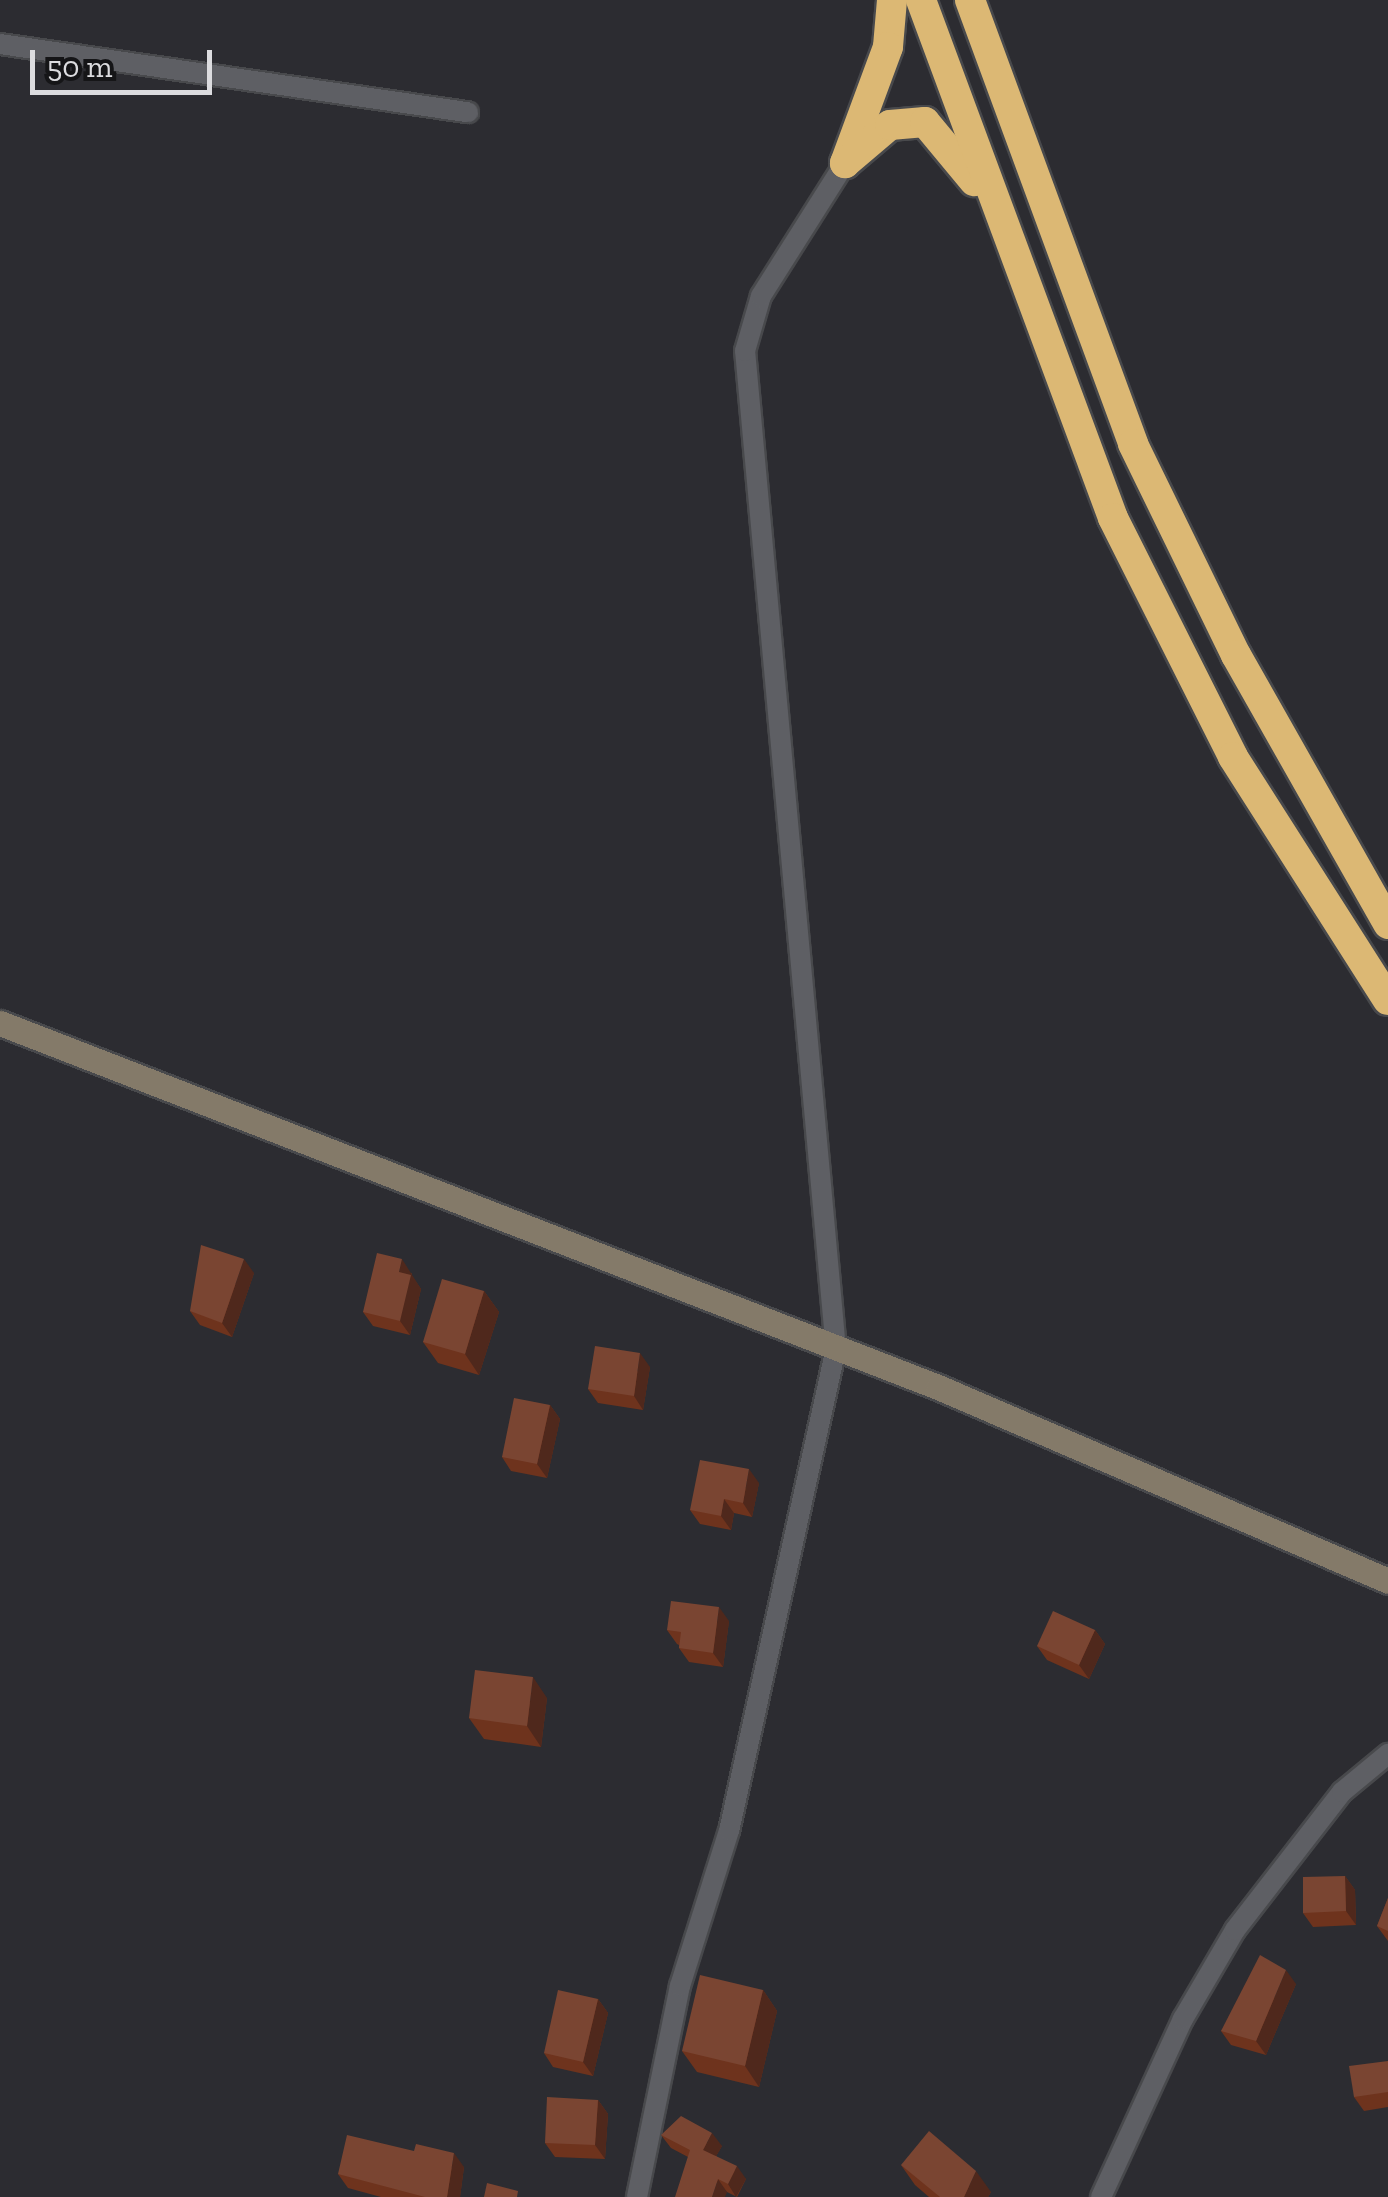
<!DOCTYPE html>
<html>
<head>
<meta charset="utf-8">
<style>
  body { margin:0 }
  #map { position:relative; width:1388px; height:2197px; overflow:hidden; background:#2c2c31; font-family:"Zilla Slab",serif }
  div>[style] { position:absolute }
  .roads { filter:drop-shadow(2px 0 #48494c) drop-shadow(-2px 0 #48494c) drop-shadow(0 2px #48494c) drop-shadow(0 -2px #48494c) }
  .street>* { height:20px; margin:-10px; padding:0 10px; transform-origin:10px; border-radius:10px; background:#5e5f64 }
  .secondary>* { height:25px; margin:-12.5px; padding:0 12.5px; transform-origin:12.5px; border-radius:12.5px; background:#847a69 }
  .highway>* { height:30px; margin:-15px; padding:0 15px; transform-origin:15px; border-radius:15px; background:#dcb874 }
  .wall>* { inset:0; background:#6e331d }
  .shaded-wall>* { inset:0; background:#4f281c }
  .building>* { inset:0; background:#7a4532 }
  span { translate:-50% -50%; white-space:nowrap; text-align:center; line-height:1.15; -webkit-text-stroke:8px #151517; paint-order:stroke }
  .scale { position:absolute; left:30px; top:50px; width:182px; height:45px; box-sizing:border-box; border:5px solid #dcdcdf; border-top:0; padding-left:12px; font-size:30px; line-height:35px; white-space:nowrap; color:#dcdcdf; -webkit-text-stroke:8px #151517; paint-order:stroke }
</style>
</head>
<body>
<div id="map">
  <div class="roads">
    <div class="street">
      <div style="left:0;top:44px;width:473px;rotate:8.3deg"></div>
      <div style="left:637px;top:2197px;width:215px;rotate:-78.5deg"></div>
      <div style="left:680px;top:1986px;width:163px;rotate:-72.5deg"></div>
      <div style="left:729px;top:1831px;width:493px;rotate:-77.5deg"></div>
      <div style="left:836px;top:1350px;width:1003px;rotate:-95.2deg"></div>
      <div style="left:745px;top:351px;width:57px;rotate:-73.8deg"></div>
      <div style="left:761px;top:296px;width:157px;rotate:-57.7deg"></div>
      <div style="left:1101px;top:2197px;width:196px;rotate:-65.3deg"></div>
      <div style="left:1183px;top:2019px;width:103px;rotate:-59.7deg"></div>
      <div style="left:1235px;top:1930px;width:175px;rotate:-52.2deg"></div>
      <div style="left:1342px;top:1792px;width:60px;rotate:-39.6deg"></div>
    </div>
    <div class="secondary">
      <div style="left:0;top:1023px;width:1006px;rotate:21.21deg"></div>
      <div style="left:938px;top:1387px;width:490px;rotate:23.3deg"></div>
    </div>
    <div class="highway">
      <div style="left:892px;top:0;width:47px;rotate:94.9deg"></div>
      <div style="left:888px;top:47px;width:124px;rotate:110.3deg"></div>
      <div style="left:845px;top:163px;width:59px;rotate:-40.2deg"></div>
      <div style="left:890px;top:125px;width:35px;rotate:-5deg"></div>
      <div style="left:925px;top:122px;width:77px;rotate:50.3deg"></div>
      <div style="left:921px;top:0;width:552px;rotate:69.66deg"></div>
      <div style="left:1113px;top:518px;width:267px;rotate:63.3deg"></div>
      <div style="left:1233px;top:757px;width:288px;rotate:57.5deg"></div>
      <div style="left:970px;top:0;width:473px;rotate:69.8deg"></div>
      <div style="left:1133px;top:444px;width:235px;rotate:64deg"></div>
      <div style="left:1236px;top:655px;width:309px;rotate:60.5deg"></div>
    </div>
  </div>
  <div class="wall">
    <div style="clip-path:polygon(254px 1273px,232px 1337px,200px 1325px,190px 1311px)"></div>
    <div style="clip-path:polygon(412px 1273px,412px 1276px,421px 1289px,410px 1335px,373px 1326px,363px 1312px)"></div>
    <div style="clip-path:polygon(484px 1291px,499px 1312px,479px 1375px,438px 1363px,423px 1342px)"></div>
    <div style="clip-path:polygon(650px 1367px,643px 1410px,598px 1403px,588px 1389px)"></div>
    <div style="clip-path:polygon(550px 1405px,560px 1419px,547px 1478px,511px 1471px,502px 1457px)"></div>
    <div style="clip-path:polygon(759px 1483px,752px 1517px,734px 1513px,731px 1530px,700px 1524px,690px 1510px)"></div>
    <div style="clip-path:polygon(729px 1621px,723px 1667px,689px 1662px,679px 1648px,679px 1645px,677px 1644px,667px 1630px)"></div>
    <div style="clip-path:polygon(1095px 1630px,1105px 1644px,1089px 1679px,1047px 1660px,1037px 1646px)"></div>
    <div style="clip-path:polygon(547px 1698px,541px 1747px,484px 1739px,469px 1718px)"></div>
    <div style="clip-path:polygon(1345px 1876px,1355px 1890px,1356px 1925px,1313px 1927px,1303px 1913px)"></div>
    <div style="clip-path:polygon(1388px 1898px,1388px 1941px,1377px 1926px)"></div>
    <div style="clip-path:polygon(1296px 1984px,1266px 2055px,1231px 2045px,1221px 2031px)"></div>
    <div style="clip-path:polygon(763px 1990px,777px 2011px,759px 2087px,697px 2072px,682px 2051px)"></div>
    <div style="clip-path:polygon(598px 1999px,608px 2013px,593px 2076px,553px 2067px,544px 2053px)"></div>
    <div style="clip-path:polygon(1388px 2061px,1388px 2107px,1364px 2111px,1354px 2097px)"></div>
    <div style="clip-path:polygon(598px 2100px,608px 2114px,605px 2159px,555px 2157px,545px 2143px)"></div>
    <div style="clip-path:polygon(661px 2135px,722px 2146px,716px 2156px,746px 2179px,737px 2197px,727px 2192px,688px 2157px,671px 2148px)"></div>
    <div style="clip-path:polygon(901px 2165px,991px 2192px,988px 2197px,929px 2197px,915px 2185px)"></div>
    <div style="clip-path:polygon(464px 2167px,460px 2197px,381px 2197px,348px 2188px,338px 2174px)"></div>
  </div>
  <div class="shaded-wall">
    <div style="clip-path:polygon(244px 1259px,254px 1273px,232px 1337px,222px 1323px)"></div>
    <div style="clip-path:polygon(402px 1259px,421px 1289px,410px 1335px,400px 1321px,399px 1272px)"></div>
    <div style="clip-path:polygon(484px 1291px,499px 1312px,479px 1375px,465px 1354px)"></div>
    <div style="clip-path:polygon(640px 1353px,650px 1367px,643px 1410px,634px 1396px)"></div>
    <div style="clip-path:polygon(550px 1405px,560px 1419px,547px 1478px,537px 1464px)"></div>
    <div style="clip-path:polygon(749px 1469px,759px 1483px,752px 1517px,743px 1503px)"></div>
    <div style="clip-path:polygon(724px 1499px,734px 1513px,731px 1530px,721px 1516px)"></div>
    <div style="clip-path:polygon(719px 1607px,729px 1621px,723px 1667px,713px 1653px)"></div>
    <div style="clip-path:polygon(1095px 1630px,1105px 1644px,1089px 1679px,1079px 1665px)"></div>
    <div style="clip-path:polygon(533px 1677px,547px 1698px,541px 1747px,527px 1726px)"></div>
    <div style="clip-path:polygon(1345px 1876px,1355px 1890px,1356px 1925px,1346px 1911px)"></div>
    <div style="clip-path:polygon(1286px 1970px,1296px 1984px,1266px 2055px,1256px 2041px)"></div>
    <div style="clip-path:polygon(763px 1990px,777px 2011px,759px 2087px,745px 2066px)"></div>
    <div style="clip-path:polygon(598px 1999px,608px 2013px,593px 2076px,583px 2062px)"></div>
    <div style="clip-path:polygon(598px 2100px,608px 2114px,605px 2159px,595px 2145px)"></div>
    <div style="clip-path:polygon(712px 2133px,722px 2146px,712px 2163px,703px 2150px)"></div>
    <div style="clip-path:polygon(454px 2153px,464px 2167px,460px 2197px,447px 2197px)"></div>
    <div style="clip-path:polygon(737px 2166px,746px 2179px,736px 2197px,728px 2184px)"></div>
    <div style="clip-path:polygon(976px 2171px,991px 2192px,988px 2197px,964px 2197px)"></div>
    <div style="clip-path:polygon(718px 2179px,727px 2192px,725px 2197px,712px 2197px)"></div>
  </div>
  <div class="building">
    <div style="clip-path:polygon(201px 1245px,244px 1259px,222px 1323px,190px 1311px)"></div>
    <div style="clip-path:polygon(377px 1253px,402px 1259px,399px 1272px,411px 1275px,400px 1321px,363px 1312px)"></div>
    <div style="clip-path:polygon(442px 1279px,484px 1291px,465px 1354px,423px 1342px)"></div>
    <div style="clip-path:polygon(595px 1346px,640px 1353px,634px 1396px,588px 1389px)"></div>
    <div style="clip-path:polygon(514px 1398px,550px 1405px,537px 1464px,502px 1457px)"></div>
    <div style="clip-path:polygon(700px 1460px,749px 1469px,743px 1503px,724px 1499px,721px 1516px,690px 1510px)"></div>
    <div style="clip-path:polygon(671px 1601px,719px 1607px,713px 1653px,679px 1648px,681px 1632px,667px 1630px)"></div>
    <div style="clip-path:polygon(1053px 1611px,1095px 1630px,1079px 1665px,1037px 1646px)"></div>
    <div style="clip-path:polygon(475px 1670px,533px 1677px,527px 1726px,469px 1718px)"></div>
    <div style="clip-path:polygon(1345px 1876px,1346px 1911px,1303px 1913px,1303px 1877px)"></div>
    <div style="clip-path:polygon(1388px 1898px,1388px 1931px,1377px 1926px)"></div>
    <div style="clip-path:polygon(1260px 1955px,1286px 1970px,1256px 2041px,1221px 2031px)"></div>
    <div style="clip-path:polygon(700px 1975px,763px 1990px,745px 2066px,682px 2051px)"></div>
    <div style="clip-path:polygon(558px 1990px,598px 1999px,583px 2062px,544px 2053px)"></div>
    <div style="clip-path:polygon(1388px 2061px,1388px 2092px,1354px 2097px,1349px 2066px)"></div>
    <div style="clip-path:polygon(547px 2097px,598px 2100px,595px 2145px,545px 2143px)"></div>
    <div style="clip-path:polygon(681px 2116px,712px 2133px,703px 2150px,737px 2166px,728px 2184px,718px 2179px,712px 2197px,675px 2197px,690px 2150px,661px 2135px)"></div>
    <div style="clip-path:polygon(929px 2131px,976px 2171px,964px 2197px,940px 2197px,901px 2165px)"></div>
    <div style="clip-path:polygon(347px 2135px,414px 2151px,416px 2144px,454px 2153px,447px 2197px,425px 2197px,338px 2174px)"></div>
    <div style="clip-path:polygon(487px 2183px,518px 2191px,517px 2197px,484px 2197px)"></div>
  </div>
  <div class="scale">50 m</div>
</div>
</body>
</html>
